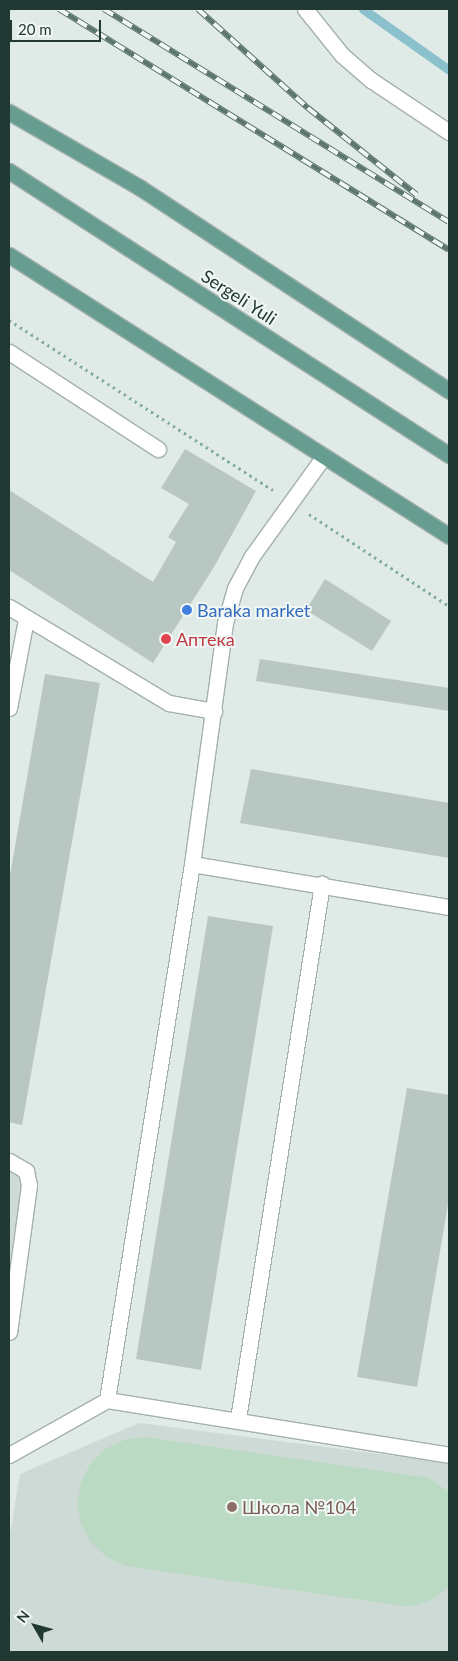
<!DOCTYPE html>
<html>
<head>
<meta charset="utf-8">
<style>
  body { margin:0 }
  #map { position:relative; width:458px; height:1661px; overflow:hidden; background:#e0eae6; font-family:Lato,sans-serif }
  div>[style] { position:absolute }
  .built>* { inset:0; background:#cedad5 }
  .green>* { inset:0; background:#badac3 }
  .stream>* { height:9px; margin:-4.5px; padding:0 4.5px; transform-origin:4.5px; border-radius:4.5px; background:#8bc1cc }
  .building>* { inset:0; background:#b9c7c2 }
  .path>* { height:3px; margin-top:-1.5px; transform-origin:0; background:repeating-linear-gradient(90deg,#82ac9f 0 2.5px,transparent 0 6.5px) }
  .roads { filter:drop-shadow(1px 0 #a3b1ad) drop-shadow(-1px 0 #a3b1ad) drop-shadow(0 1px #a3b1ad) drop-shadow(0 -1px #a3b1ad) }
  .lane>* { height:15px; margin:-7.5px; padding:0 7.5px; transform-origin:7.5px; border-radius:7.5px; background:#fff }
  .street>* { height:15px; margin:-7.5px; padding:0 7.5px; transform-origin:7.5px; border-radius:7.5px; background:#fff }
  .secondary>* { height:15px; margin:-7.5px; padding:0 7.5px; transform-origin:7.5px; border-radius:7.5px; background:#fff }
  .primary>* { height:15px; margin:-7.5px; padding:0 7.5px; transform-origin:7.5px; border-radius:7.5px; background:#679d90 }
  .rail>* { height:5.5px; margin-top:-2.75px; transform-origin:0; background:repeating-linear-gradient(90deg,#f0f7f4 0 11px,#5c756f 0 22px); box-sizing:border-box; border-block:1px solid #5c756f }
  .dots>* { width:14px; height:14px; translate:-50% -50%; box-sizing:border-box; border:2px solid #f0f7f4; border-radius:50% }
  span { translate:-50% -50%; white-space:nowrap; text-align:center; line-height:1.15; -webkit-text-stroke:4px #f0f7f4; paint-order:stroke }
  .street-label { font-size:18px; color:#223933 }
  .shop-label { font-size:18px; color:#366cbe }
  .left { translate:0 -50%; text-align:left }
  .health-label { font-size:18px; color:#be3a42 }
  .education-label { font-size:18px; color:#785e54 }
  .frame { position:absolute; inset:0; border:10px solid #223933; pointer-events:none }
  .north { position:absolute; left:10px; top:1601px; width:50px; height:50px; -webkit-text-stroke:4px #f0f7f4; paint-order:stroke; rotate:308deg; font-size:14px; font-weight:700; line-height:20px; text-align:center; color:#223933 }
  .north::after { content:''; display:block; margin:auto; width:18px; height:22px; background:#223933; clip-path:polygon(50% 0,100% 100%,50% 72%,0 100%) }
  .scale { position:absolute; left:10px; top:20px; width:91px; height:22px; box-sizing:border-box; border:2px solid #223933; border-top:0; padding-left:6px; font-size:15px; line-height:18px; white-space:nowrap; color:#223933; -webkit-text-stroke:4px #f0f7f4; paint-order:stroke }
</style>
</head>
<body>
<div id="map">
  <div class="built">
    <div style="clip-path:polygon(9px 1167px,37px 1172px,9px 1292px)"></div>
    <div style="clip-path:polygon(139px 1423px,449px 1463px,449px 1652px,9px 1652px,9px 1540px,20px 1474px)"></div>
  </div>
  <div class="green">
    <div style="clip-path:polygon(145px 1437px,429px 1478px,449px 1492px,449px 1587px,431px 1600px,410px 1607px,126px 1566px,107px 1557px,91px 1543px,81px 1524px,77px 1504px,81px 1483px,90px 1464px,105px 1449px,124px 1440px)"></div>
  </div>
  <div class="stream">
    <div style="left:363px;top:9px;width:105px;rotate:35.3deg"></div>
  </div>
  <div class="building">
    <div style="clip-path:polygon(185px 449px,256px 491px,214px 567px,153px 663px,9px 570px,9px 490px,153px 582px,176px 542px,168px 537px,189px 504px,161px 488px)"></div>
    <div style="clip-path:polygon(325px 579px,391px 621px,372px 651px,306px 610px)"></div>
    <div style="clip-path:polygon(260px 659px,449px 688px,449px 711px,256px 681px)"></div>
    <div style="clip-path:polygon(45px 674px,100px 683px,22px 1125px,9px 1122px,9px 881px)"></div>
    <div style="clip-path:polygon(251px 769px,449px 803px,449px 858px,240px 823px)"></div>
    <div style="clip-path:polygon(208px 916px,273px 926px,201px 1370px,136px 1359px)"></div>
    <div style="clip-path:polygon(407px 1088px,449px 1095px,449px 1198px,417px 1387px,357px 1377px)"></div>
  </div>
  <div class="path">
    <div style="left:9px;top:320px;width:314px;rotate:32.8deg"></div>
    <div style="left:309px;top:514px;width:168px;rotate:33.3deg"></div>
  </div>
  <div class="roads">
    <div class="lane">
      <div style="left:9px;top:352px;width:178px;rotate:33.1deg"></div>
      <div style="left:9px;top:607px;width:187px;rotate:31deg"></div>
      <div style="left:169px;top:703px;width:46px;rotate:10.1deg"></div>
      <div style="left:9px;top:708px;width:91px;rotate:-79.2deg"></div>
      <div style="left:192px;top:864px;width:261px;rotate:9.5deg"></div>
      <div style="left:9px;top:1161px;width:20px;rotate:30deg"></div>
      <div style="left:26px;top:1171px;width:14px;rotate:78deg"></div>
      <div style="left:29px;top:1185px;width:148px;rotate:97.7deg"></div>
      <div style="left:107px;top:1400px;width:346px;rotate:9.1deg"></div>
      <div style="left:238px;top:1419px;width:542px;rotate:-81.08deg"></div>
    </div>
    <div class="street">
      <div style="left:9px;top:1455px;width:112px;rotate:-29.3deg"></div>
      <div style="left:107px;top:1400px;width:543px;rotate:-80.99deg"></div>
      <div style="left:192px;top:864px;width:243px;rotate:-82.2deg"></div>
      <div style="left:225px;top:623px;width:36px;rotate:-74deg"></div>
      <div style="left:235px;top:588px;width:36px;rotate:-62deg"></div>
      <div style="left:252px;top:556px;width:123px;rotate:-54.2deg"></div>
    </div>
    <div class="secondary">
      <div style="left:305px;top:9px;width:59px;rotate:51.2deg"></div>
      <div style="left:342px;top:55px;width:38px;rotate:41deg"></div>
      <div style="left:371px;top:80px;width:94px;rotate:33.7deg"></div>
    </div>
    <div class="primary">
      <div style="left:9px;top:112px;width:150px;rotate:30deg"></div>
      <div style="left:139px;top:187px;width:371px;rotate:33.3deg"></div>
      <div style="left:9px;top:171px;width:524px;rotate:32.84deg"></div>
      <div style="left:9px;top:255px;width:522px;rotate:32.56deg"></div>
    </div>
  </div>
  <div class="rail">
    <div style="left:59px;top:9px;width:458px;rotate:31.7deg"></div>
    <div style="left:104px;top:9px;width:405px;rotate:31.7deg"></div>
    <div style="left:198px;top:9px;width:148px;rotate:42deg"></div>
    <div style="left:308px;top:108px;width:139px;rotate:38.6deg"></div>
  </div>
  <div class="dots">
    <div style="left:187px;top:610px;background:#3f7fe0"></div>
    <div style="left:166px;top:639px;background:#e0444e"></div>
    <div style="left:232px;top:1507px;background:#8d6e63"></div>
  </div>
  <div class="street-label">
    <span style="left:239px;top:297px;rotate:33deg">Sergeli Yuli</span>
  </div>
  <div class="shop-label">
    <span class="left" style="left:197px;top:610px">Baraka market</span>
  </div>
  <div class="health-label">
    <span class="left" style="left:176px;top:639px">Аптека</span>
  </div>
  <div class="education-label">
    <span class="left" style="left:242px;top:1507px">Школа №104</span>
  </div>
  <div class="frame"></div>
  <div class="north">N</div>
  <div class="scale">20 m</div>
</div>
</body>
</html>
